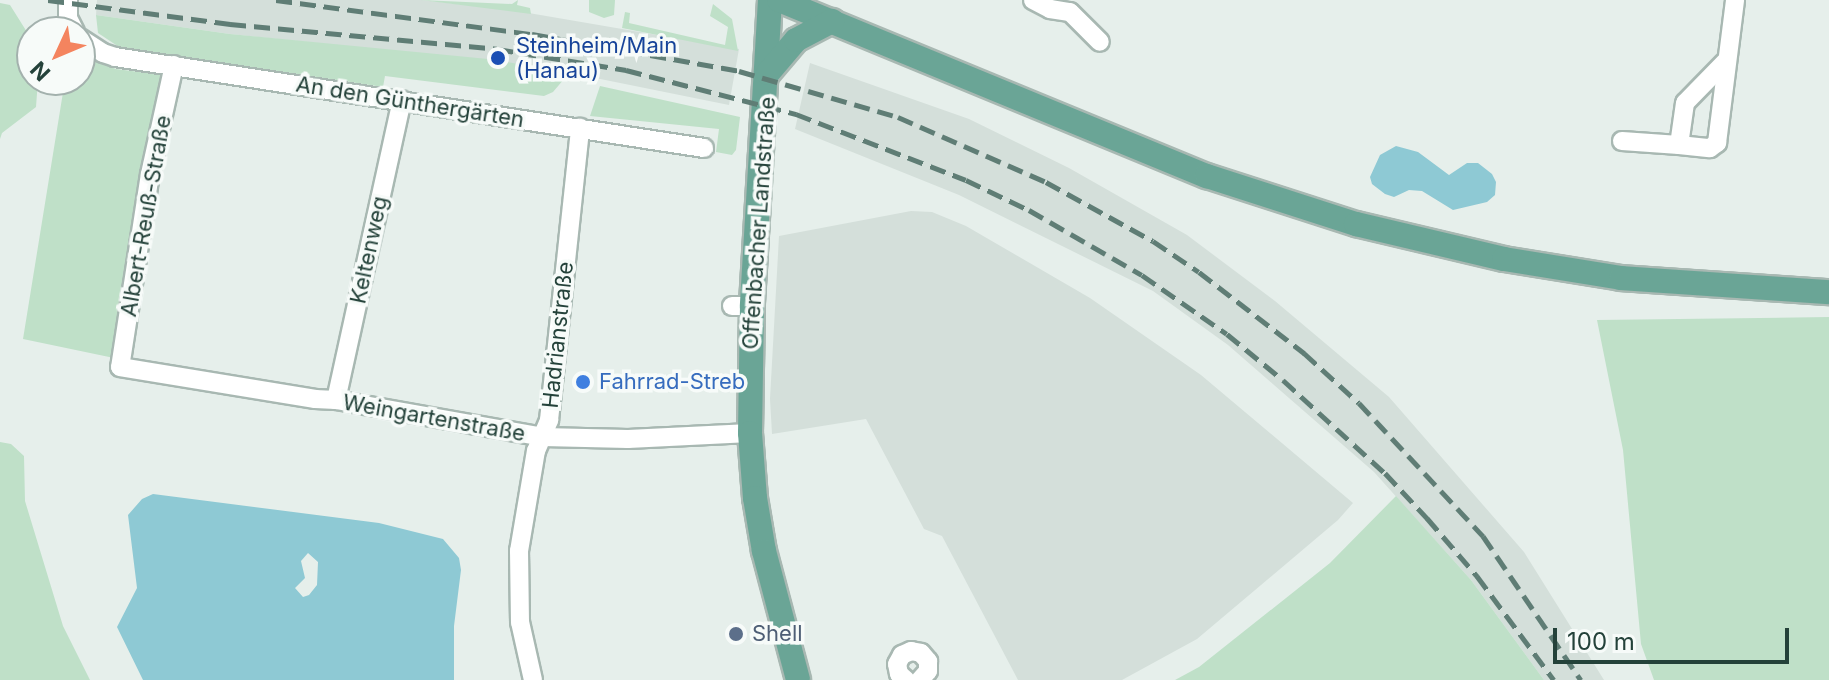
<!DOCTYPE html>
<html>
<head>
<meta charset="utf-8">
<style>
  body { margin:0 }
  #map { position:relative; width:1829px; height:680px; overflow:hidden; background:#e6efeb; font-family:Inter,sans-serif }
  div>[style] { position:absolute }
  .built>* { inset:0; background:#d4dfda }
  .green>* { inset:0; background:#bfe0c8 }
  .water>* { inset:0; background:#8ec9d4 }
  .roads { filter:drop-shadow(2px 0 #a8b8b2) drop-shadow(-2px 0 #a8b8b2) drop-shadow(0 2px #a8b8b2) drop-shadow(0 -2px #a8b8b2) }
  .minor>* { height:18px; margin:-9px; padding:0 9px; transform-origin:9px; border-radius:9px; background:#fff }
  .major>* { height:24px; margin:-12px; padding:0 12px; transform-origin:12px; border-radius:12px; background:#6aa596 }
  .rail>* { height:5px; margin-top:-2.5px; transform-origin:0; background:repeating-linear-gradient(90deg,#5f7d75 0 16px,transparent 0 24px) }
  .dots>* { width:22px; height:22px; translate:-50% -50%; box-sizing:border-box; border:4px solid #f7fbf9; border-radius:50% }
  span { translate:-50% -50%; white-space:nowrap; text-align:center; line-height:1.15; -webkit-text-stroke:7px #f7fbf9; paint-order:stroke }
  .transit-label { font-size:22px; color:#164399 }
  .left { translate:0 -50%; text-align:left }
  .street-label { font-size:22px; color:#24423a }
  .shop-label { font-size:22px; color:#366cbe }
  .service-label { font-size:22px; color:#4e5e75 }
  .north { position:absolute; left:16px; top:16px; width:80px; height:80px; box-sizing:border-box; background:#f7fbf9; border:2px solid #a3b1ad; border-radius:50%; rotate:226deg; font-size:22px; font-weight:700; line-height:32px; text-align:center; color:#24423a }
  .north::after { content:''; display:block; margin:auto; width:28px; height:36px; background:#f4845f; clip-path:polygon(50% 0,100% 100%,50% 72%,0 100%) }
  .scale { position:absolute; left:1553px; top:628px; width:236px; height:36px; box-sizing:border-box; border:4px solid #24423a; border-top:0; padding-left:10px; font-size:24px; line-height:28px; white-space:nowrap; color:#24423a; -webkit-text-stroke:6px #f7fbf9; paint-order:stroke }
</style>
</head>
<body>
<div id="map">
  <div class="built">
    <div style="clip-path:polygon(97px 0,422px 0,517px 11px,739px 49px,729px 105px,536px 66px,230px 34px,96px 15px)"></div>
    <div style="clip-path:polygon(810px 63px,969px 119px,1069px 168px,1187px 235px,1275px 301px,1389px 397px,1524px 552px,1604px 680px,1544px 680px,1471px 580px,1374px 472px,1228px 345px,1153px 291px,959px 195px,795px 129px)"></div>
    <div style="clip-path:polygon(911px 211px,932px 212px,966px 226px,1090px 298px,1201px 375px,1353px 503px,1338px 520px,1197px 639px,1122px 680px,1018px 680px,942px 536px,924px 529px,866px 419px,772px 434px,770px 399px,779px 236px)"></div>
  </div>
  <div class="green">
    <div style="clip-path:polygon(421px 0,512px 4px,518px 0,517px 5px,530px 8px,531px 14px)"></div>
    <div style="clip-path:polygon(589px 0,615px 0,614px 15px,604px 18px,589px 12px)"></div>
    <div style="clip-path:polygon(0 3px,10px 5px,32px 40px,32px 80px,38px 80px,36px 107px,2px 133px,0 139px)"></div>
    <div style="clip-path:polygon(713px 4px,732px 19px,738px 51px,622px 28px,625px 12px,630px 13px,629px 23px,725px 45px,728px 27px,710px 16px)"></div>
    <div style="clip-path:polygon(96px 15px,230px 34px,488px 59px,570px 72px,553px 92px,544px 96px,385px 76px,383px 87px,119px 47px,98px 33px)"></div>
    <div style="clip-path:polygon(80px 55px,116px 69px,163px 75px,143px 170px,114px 358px,23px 339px,65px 80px,80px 80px)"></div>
    <div style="clip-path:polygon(600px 86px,740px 117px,736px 150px,732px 155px,716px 152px,719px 129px,590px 116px)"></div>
    <div style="clip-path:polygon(1829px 317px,1829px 680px,1654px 680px,1641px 644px,1623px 450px,1597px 320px)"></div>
    <div style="clip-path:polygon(0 442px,11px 444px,24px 456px,25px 501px,63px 626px,90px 680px,0 680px)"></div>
    <div style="clip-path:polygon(1396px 496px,1471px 580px,1544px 680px,1175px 680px,1199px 667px,1330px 563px)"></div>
  </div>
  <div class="water">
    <div style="clip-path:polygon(1396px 146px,1418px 152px,1449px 175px,1467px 163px,1478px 163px,1492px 174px,1496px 182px,1495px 195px,1487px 202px,1453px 210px,1422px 191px,1409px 190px,1394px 197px,1385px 194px,1372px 184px,1370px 177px,1380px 155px)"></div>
    <div style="clip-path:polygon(evenodd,153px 494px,379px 523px,443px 539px,459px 558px,461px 570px,454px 626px,454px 680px,143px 680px,117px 627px,137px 588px,128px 515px,142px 499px,153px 494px,308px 553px,318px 562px,317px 585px,309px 595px,303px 597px,295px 588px,305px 578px,301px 561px,308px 553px)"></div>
  </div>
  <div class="roads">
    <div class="minor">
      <div style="left:68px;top:0;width:18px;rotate:90deg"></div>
      <div style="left:68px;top:18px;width:16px;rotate:63deg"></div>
      <div style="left:1033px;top:0;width:19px;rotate:28deg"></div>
      <div style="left:1050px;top:9px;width:20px;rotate:9deg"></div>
      <div style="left:1070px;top:12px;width:42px;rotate:45deg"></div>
      <div style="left:80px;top:38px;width:27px;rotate:33deg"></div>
      <div style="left:103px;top:53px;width:13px;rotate:18deg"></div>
      <div style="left:115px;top:57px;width:596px;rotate:8.78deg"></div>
      <div style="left:1725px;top:62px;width:57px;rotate:134.3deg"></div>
      <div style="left:1685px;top:103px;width:42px;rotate:98.1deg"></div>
      <div style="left:1679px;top:145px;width:31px;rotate:6deg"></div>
      <div style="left:1710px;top:148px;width:9px;rotate:-36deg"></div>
      <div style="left:1717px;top:143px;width:144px;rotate:-82.8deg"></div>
      <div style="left:174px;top:65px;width:112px;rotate:102.4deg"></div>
      <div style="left:150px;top:174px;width:195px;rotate:98.8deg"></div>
      <div style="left:120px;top:367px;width:198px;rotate:9.3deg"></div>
      <div style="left:315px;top:399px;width:21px;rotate:3deg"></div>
      <div style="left:336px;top:400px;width:210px;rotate:10.1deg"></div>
      <div style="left:543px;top:437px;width:85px;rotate:1.3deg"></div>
      <div style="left:628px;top:439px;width:122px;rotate:-2.8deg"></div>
      <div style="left:1622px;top:141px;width:57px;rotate:4deg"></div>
      <div style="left:732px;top:306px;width:20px"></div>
      <div style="left:336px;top:400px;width:307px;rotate:-77.6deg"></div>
      <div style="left:533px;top:680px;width:59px;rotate:-102.6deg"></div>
      <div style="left:520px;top:622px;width:71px;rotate:-90.8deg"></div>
      <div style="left:519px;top:551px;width:101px;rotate:-80.4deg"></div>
      <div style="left:536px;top:451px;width:34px;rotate:-67deg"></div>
      <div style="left:549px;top:420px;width:294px;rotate:-83.9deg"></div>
      <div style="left:906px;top:680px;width:9px;rotate:-139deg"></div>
      <div style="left:899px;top:674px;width:10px;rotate:-101deg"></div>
      <div style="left:897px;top:664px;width:10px;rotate:-61deg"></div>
      <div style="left:902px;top:655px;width:10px;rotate:-24deg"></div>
      <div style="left:911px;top:651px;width:10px;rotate:11deg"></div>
      <div style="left:921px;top:653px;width:11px;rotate:49deg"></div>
      <div style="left:928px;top:661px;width:10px;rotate:90deg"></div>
      <div style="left:928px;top:671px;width:12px;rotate:132deg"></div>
    </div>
    <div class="major">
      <div style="left:770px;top:0;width:307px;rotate:93.4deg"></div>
      <div style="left:752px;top:306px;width:127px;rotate:90.9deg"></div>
      <div style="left:750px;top:433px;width:65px;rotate:85.6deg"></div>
      <div style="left:755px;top:498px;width:54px;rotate:80.4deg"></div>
      <div style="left:764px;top:551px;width:133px;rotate:75.2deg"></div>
      <div style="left:779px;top:0;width:463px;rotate:22.4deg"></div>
      <div style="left:1207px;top:176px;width:157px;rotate:17.9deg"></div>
      <div style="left:1356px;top:224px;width:152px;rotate:13.3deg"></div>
      <div style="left:1504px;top:259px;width:119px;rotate:9.2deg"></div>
      <div style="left:1621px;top:278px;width:208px;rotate:3.9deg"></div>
      <div style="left:768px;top:73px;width:43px;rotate:-49.7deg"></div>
      <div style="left:796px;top:40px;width:41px;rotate:-27.8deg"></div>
    </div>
  </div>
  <div class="rail">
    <div style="left:48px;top:0;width:184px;rotate:7.5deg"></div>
    <div style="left:230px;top:24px;width:268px;rotate:5.3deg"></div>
    <div style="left:497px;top:49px;width:131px;rotate:9.2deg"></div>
    <div style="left:626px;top:70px;width:176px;rotate:14.5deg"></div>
    <div style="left:796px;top:114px;width:182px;rotate:21.2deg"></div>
    <div style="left:966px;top:180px;width:70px;rotate:25.5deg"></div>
    <div style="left:1029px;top:210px;width:130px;rotate:29.9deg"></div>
    <div style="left:1142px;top:275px;width:103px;rotate:34.8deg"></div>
    <div style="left:1227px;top:334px;width:72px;rotate:39.4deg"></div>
    <div style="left:1283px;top:380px;width:138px;rotate:42.4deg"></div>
    <div style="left:1385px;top:473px;width:62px;rotate:47deg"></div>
    <div style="left:1427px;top:518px;width:77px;rotate:49.2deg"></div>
    <div style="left:1477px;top:576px;width:129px;rotate:53.5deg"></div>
    <div style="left:276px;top:0;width:258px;rotate:7.6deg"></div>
    <div style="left:532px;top:34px;width:210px;rotate:10.1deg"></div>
    <div style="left:739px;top:71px;width:166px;rotate:16.1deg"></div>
    <div style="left:898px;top:117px;width:162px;rotate:23.7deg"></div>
    <div style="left:1046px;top:182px;width:122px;rotate:28.9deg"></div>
    <div style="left:1153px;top:241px;width:55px;rotate:34deg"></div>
    <div style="left:1199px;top:272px;width:133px;rotate:37.6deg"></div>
    <div style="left:1304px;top:353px;width:74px;rotate:42.3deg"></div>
    <div style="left:1359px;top:403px;width:182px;rotate:47deg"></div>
    <div style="left:1483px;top:536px;width:174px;rotate:55.8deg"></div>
  </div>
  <div class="dots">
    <div style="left:498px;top:58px;background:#1a4fb4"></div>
    <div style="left:583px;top:382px;background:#3f7fe0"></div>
    <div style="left:736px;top:634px;background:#5c6f8a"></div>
  </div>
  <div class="transit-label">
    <span class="left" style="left:516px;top:58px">Steinheim/Main<br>(Hanau)</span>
  </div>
  <div class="street-label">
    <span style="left:410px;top:102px;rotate:9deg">An den Günthergärten</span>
    <span style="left:146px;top:216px;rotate:-80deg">Albert-Reuß-Straße</span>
    <span style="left:759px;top:223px;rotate:-86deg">Offenbacher Landstraße</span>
    <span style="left:369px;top:250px;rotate:-78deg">Keltenweg</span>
    <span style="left:558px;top:335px;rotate:-84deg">Hadrianstraße</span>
    <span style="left:434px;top:418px;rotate:10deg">Weingartenstraße</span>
  </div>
  <div class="shop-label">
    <span class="left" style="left:599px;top:382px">Fahrrad-Streb</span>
  </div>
  <div class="service-label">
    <span class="left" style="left:752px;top:634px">Shell</span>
  </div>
  <div class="north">N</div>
  <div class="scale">100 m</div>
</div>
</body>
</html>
